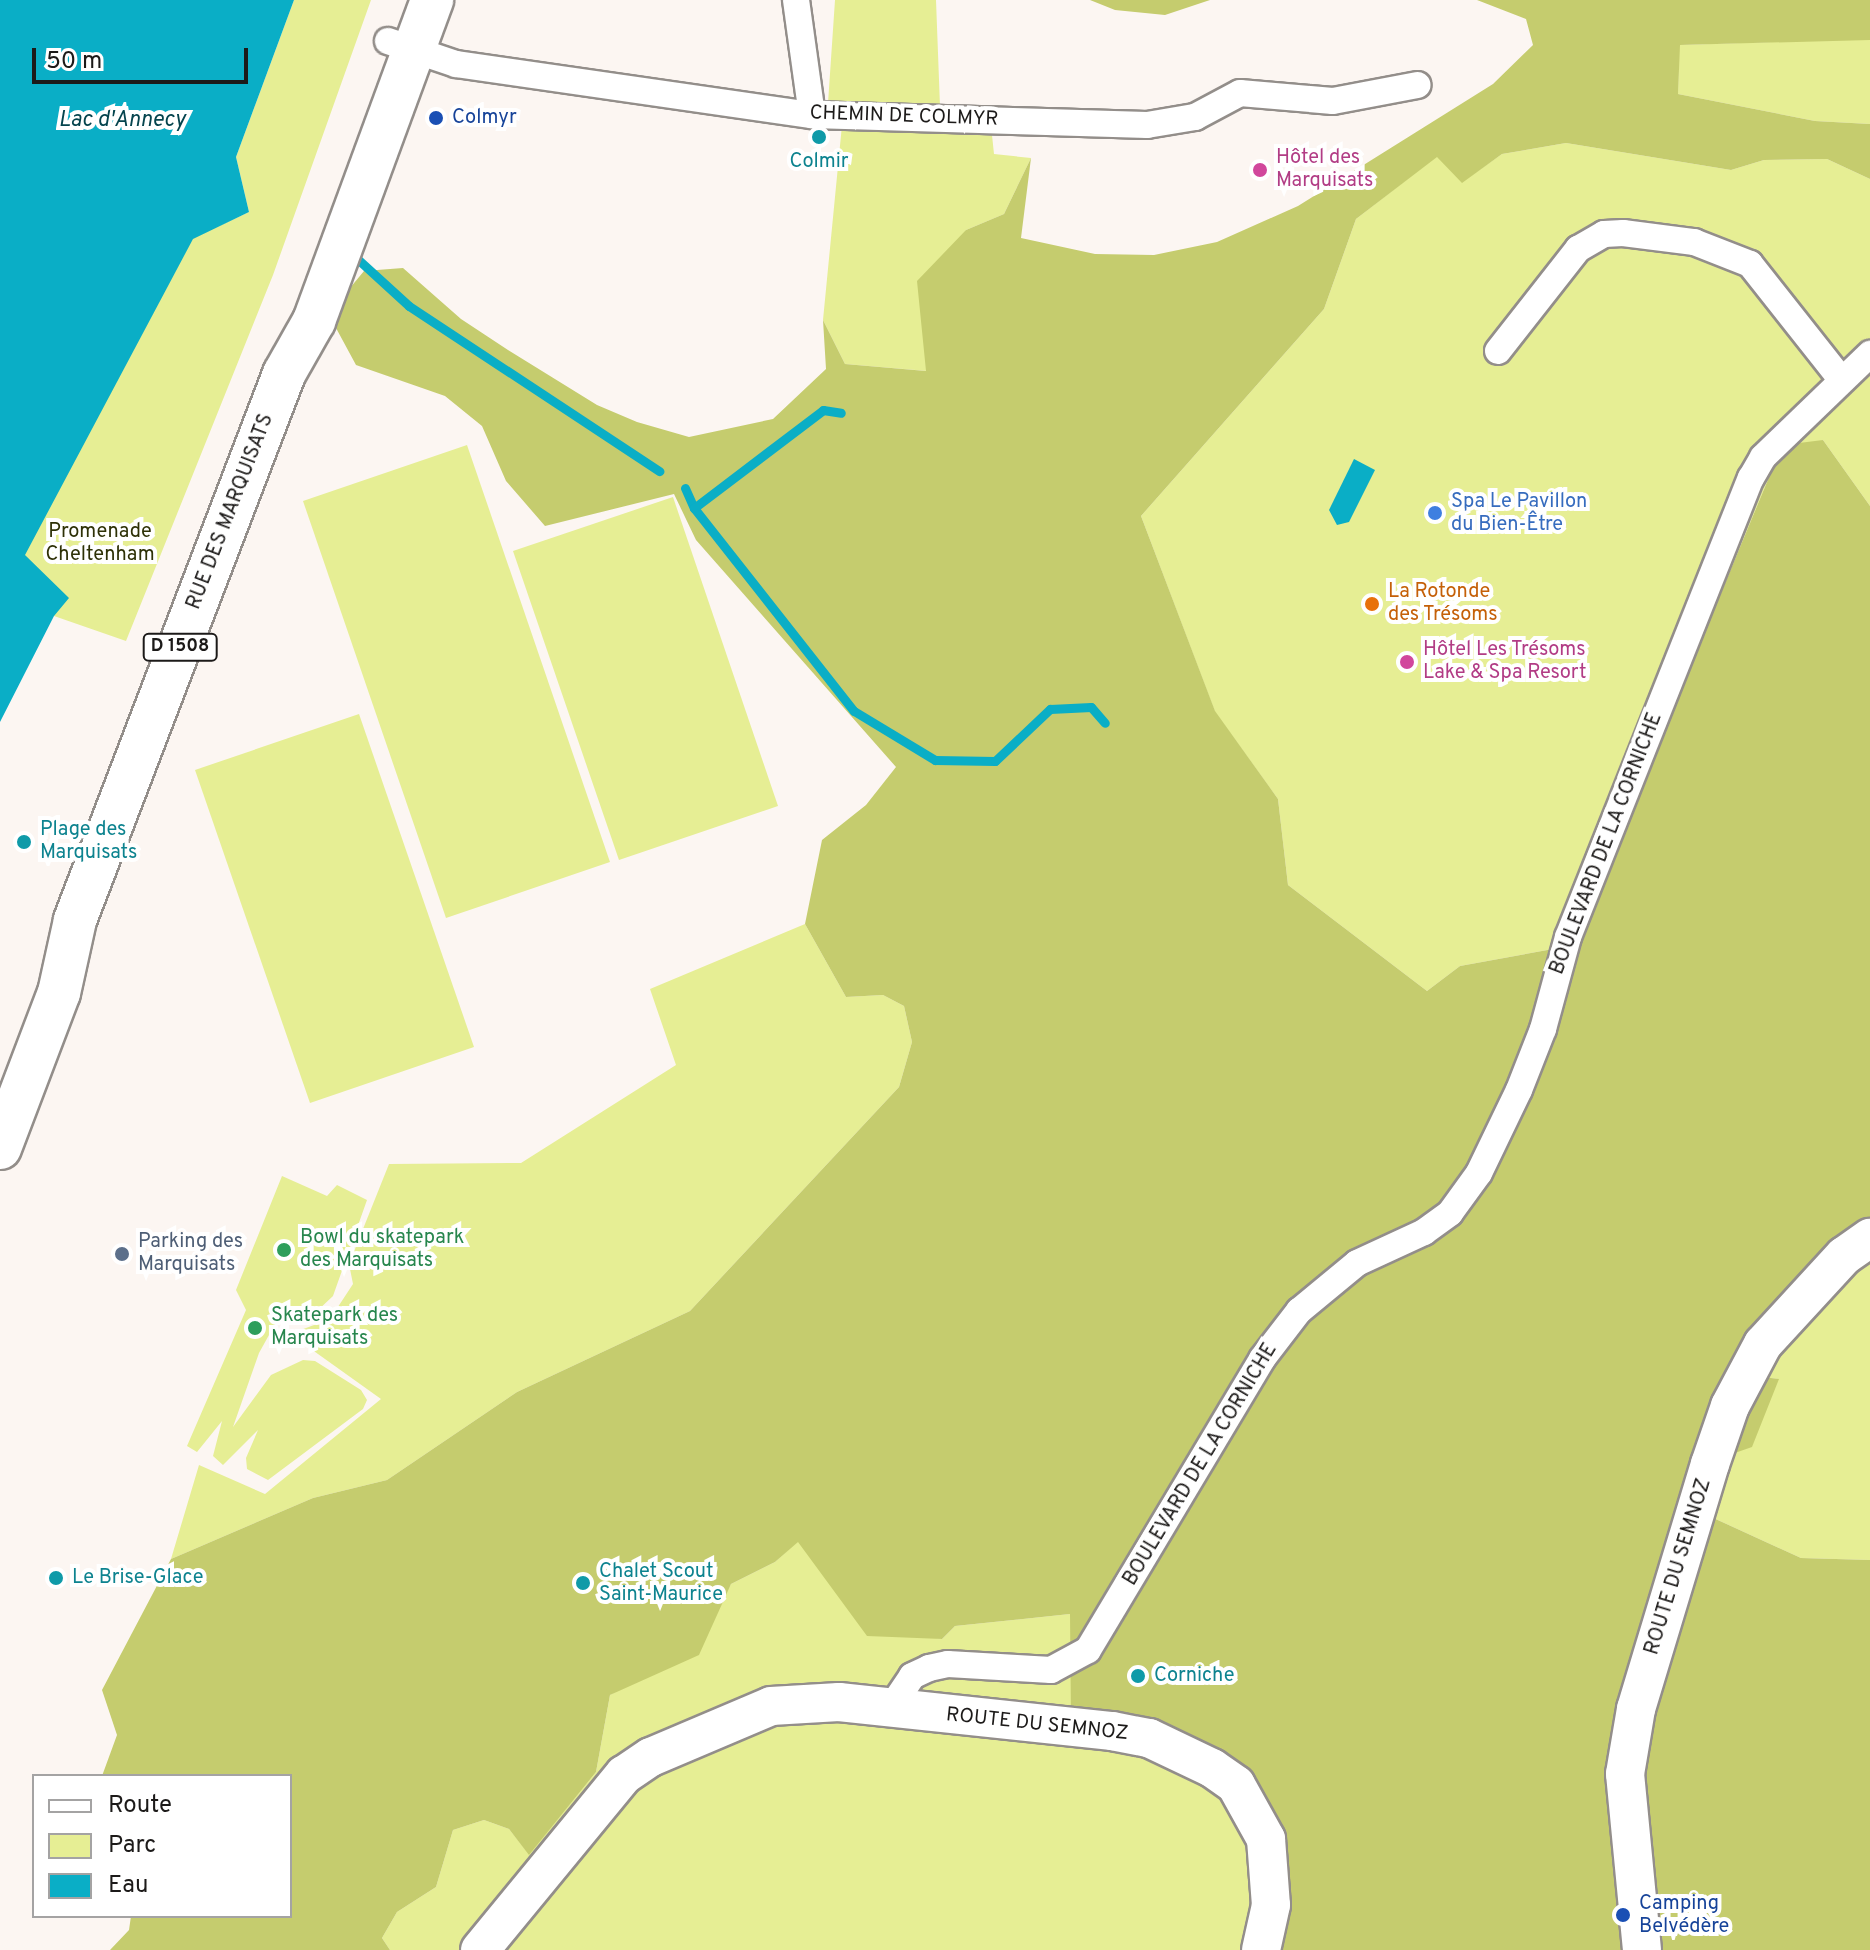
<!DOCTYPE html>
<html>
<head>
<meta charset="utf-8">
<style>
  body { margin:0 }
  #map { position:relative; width:1870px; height:1950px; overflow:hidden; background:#fcf6f2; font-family:Overpass,sans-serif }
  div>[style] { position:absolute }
  .green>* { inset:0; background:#e6ee94 }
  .forest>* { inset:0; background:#c5cc6e }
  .water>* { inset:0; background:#0aaec6 }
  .stream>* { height:9px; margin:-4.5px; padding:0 4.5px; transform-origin:4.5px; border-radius:4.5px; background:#0aaec6 }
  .roads { filter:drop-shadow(2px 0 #938e8a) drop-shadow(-2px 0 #938e8a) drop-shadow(0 2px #938e8a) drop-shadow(0 -2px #938e8a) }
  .street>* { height:26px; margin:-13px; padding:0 13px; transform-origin:13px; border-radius:13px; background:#fff }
  .secondary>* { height:38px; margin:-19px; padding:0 19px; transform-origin:19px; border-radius:19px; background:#fff }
  .primary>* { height:42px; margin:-21px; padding:0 21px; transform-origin:21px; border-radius:21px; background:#fff }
  .dots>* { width:22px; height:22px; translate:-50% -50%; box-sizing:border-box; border:4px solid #fff; border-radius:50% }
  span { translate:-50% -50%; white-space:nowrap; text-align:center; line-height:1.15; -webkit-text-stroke:8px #fff; paint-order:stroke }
  .shield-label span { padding:2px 6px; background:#fff; border:2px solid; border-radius:6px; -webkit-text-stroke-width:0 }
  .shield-label { font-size:18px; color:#1c1a19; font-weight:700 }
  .street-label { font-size:20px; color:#1c1a19 }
  .transit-label { font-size:20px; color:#164399 }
  .left { translate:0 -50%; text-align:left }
  .hotel-label { font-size:20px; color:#b23c85 }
  .culture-label { font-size:20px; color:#0d838f }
  .shop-label { font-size:20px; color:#366cbe }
  .park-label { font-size:20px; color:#2e3107 }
  .food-label { font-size:20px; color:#c56008 }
  .leisure-label { font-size:20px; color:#27864d }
  .service-label { font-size:20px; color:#4e5e75 }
  .water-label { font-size:22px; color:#05444e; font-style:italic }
  .legend { position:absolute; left:32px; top:1774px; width:260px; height:144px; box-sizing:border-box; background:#fff; border:2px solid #a4a3a3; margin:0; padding:10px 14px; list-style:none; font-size:24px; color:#1c1a19 }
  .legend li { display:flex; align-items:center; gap:16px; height:40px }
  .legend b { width:40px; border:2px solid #a4a3a3 }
  .scale { position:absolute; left:32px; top:48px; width:216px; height:36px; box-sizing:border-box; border:4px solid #1c1a19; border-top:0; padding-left:10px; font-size:24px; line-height:28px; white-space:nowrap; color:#1c1a19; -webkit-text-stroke:6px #fff; paint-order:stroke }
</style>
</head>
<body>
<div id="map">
  <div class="green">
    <div style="clip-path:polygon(294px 0,371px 0,273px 275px,126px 641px,54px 616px,24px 555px,193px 238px,249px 212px,236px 157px)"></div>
    <div style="clip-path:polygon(835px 0,936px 0,941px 133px,992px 135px,994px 154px,1031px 158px,1004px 214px,966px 230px,927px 371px,845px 364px,823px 320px,842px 125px,828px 103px)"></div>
    <div style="clip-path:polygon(1831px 40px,1870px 40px,1870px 124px,1815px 121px,1678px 94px,1679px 45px)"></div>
    <div style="clip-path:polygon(1566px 143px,1731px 170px,1764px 160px,1827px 159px,1870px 179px,1870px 506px,1823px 440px,1772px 470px,1575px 945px,1460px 966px,1427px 991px,1288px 885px,1278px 799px,1215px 712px,1141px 516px,1324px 309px,1356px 219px,1437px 156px,1462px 182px,1502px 154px)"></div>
    <div style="clip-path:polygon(467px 445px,610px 862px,446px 918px,303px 501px)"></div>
    <div style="clip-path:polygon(673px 497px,778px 806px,619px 860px,513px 551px)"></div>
    <div style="clip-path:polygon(359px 714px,474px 1047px,310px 1103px,195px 770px)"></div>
    <div style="clip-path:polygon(805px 924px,846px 997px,883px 995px,904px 1006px,912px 1042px,899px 1087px,690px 1311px,517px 1392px,387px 1480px,313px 1498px,171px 1559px,199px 1465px,265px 1494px,381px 1399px,290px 1334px,330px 1319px,353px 1284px,349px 1264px,389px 1164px,521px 1163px,676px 1065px,650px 989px)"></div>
    <div style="clip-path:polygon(282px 1176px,327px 1196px,337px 1185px,367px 1200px,333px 1296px,315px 1313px,279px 1317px,259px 1353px,233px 1427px,271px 1375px,303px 1360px,315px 1361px,361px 1390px,367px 1400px,363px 1409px,268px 1480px,247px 1469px,246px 1458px,258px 1430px,223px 1465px,213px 1456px,222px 1421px,197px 1452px,187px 1446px,246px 1310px,236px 1290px)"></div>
    <div style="clip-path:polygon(1870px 1229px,1870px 1560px,1801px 1558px,1709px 1516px,1729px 1455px,1778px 1379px,1762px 1377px)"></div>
    <div style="clip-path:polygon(798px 1541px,924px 1636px,942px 1639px,955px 1626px,1070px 1614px,1225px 1762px,1280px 1915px,1283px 1950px,390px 1950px,382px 1938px,397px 1912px,436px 1887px,453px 1830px,484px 1820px,509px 1829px,529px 1854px,596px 1772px,610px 1695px,650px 1673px,714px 1615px,731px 1584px,775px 1562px)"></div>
  </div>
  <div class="forest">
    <div style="clip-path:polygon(1090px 0,1210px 0,1165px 15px,1115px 10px)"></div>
    <div style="clip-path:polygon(1477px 0,1870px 0,1870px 40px,1680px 45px,1678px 94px,1815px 121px,1870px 124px,1870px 179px,1827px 159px,1764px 160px,1731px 170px,1566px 143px,1502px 154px,1462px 183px,1437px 157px,1356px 219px,1324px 309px,1141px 516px,1215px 711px,1278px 799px,1288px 885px,1427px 991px,1460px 966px,1575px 945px,1772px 470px,1799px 443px,1823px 440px,1870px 506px,1870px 1229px,1790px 1329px,1763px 1377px,1779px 1379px,1752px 1447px,1729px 1455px,1709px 1516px,1801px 1558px,1870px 1560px,1870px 1950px,1283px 1950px,1273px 1813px,1071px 1721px,1070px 1614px,955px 1626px,942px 1639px,867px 1636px,798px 1542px,775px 1562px,731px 1584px,699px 1655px,610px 1695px,596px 1772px,529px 1855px,509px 1829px,484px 1820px,453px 1830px,436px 1887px,397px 1912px,382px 1938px,390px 1950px,110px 1950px,129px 1930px,131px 1916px,290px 1916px,290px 1776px,102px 1776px,117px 1735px,102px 1690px,171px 1559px,313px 1498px,387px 1480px,517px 1392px,690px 1311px,899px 1087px,912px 1042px,904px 1006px,883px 995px,846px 997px,805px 924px,822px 840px,866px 805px,896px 767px,696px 540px,674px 494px,545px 526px,506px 481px,482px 426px,445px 396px,356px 365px,336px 328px,345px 294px,364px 271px,403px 268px,461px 319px,508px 350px,597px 405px,637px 422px,689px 437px,773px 419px,826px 369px,823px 320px,845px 364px,926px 371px,917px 281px,966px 230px,1004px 214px,1031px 158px,1021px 238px,1095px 254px,1154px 255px,1217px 242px,1298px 206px,1493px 84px,1533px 45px,1526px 19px)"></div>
  </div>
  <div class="water">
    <div style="clip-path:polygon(0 0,294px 0,236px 157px,249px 212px,193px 239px,25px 555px,69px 598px,54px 616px,0 722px)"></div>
    <div style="clip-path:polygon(1354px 459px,1375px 470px,1349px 522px,1337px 525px,1329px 510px)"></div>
  </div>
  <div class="stream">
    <div style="left:352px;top:254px;width:77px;rotate:42.4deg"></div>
    <div style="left:409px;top:306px;width:300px;rotate:33.4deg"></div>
    <div style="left:685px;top:488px;width:22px;rotate:66deg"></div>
    <div style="left:694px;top:508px;width:258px;rotate:51.8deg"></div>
    <div style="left:854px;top:711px;width:95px;rotate:31.2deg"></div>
    <div style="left:935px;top:760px;width:60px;rotate:1deg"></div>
    <div style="left:995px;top:761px;width:76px;rotate:-43.4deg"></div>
    <div style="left:1050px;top:709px;width:41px;rotate:-2.8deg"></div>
    <div style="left:1091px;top:707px;width:21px;rotate:49deg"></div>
    <div style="left:694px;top:508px;width:162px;rotate:-37.2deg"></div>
    <div style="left:823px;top:410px;width:18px;rotate:9deg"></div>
  </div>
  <div class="roads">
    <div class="street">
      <div style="left:796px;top:0;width:116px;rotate:82.1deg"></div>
      <div style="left:388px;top:41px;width:72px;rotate:18.7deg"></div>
      <div style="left:456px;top:64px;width:360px;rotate:8.2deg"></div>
      <div style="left:812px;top:115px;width:335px;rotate:1.7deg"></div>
      <div style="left:1147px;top:125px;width:49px;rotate:-9.5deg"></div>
      <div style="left:1195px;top:117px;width:51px;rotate:-28.1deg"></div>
      <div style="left:1240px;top:93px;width:93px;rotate:4.9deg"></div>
      <div style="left:1333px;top:101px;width:86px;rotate:-10.7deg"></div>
      <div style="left:1498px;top:351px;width:130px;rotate:-51.9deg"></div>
      <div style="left:1578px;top:249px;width:30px;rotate:-30deg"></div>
      <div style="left:1604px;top:234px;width:19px;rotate:-3deg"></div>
      <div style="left:1623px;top:233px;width:72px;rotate:7.2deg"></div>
      <div style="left:1694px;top:242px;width:60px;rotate:21.4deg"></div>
      <div style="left:1750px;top:264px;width:145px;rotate:51.7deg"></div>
      <div style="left:892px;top:1706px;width:36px;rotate:-56deg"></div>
      <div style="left:912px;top:1676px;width:19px;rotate:-25deg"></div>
      <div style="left:929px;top:1668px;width:19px;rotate:-12deg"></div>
      <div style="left:948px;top:1664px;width:103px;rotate:3.3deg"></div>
      <div style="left:1051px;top:1670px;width:42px;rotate:-28.4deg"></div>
      <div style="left:1088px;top:1650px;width:339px;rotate:-59.1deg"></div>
      <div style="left:1262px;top:1359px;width:61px;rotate:-52.4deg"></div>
      <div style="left:1299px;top:1311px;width:75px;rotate:-39.6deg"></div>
      <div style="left:1357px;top:1263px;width:74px;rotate:-24.8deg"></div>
      <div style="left:1424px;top:1232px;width:32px;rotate:-36deg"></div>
      <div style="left:1450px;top:1213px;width:49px;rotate:-54.1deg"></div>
      <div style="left:1479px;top:1173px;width:92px;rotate:-64.3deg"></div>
      <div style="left:1519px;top:1090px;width:66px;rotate:-68.5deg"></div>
      <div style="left:1543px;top:1029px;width:95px;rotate:-74.8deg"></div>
      <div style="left:1568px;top:937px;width:494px;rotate:-68.3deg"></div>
      <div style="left:1751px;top:478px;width:24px;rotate:-60deg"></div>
      <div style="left:1763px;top:457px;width:149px;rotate:-43.9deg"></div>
    </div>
    <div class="secondary">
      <div style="left:480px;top:1950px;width:227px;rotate:-50.6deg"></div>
      <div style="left:624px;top:1775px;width:32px;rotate:-34deg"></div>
      <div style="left:651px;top:1757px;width:130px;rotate:-23deg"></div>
      <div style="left:771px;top:1706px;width:68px;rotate:-3.4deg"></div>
      <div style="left:839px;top:1702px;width:275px;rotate:6.1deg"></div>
      <div style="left:1112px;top:1731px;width:38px;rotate:11deg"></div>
      <div style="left:1149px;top:1738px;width:70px;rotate:25.5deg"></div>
      <div style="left:1212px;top:1768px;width:29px;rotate:35deg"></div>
      <div style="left:1236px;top:1785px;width:62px;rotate:60.9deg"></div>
      <div style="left:1266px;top:1839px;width:66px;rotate:85.7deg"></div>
      <div style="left:1271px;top:1905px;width:46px;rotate:102.5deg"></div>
      <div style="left:1642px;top:1950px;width:177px;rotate:-95.5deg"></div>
      <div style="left:1625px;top:1774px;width:66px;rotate:-80.4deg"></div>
      <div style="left:1636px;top:1709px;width:256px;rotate:-73.2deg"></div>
      <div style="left:1710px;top:1464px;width:61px;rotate:-71deg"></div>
      <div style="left:1730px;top:1406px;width:70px;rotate:-62deg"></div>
      <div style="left:1763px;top:1344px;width:120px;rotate:-47.4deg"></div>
      <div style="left:1844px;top:1256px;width:32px;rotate:-35deg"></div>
    </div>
    <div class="primary">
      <div style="left:0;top:1148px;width:166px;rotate:-69.2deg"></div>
      <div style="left:59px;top:993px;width:75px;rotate:-77.6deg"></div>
      <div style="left:75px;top:920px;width:585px;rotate:-69.05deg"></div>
      <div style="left:284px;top:374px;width:61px;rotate:-60.5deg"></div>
      <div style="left:314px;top:321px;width:342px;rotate:-69.8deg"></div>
    </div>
  </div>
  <div class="dots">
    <div style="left:436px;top:118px;background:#1a4fb4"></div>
    <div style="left:819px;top:137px;background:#0f9aa8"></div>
    <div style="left:1260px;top:170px;background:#d1479c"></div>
    <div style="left:1435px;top:513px;background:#3f7fe0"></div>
    <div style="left:1372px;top:604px;background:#e8710a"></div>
    <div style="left:1407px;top:662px;background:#d1479c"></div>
    <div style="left:24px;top:842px;background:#0f9aa8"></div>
    <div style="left:284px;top:1250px;background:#2e9e5b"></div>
    <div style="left:122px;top:1254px;background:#5c6f8a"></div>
    <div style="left:255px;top:1328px;background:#2e9e5b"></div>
    <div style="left:56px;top:1578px;background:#0f9aa8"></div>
    <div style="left:583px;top:1583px;background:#0f9aa8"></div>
    <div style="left:1138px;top:1676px;background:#0f9aa8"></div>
    <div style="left:1623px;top:1915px;background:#1a4fb4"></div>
  </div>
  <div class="shield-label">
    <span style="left:180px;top:647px">D 1508</span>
  </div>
  <div class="street-label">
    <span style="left:904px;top:117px;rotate:2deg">CHEMIN DE COLMYR</span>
    <span style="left:231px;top:512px;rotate:-69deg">RUE DES MARQUISATS</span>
    <span style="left:1607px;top:844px;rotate:-69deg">BOULEVARD DE LA CORNICHE</span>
    <span style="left:1201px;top:1465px;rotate:-59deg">BOULEVARD DE LA CORNICHE</span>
    <span style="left:1679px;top:1567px;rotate:-73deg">ROUTE DU SEMNOZ</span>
    <span style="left:1037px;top:1725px;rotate:6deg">ROUTE DU SEMNOZ</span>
  </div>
  <div class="transit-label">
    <span class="left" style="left:452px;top:118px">Colmyr</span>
    <span class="left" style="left:1639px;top:1916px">Camping<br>Belvédère</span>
  </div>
  <div class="hotel-label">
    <span class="left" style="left:1276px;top:170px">Hôtel des<br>Marquisats</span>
    <span class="left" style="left:1423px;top:662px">Hôtel Les Trésoms<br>Lake &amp; Spa Resort</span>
  </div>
  <div class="culture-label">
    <span style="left:819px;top:162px">Colmir</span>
    <span class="left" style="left:40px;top:842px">Plage des<br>Marquisats</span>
    <span class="left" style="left:599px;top:1584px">Chalet Scout<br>Saint-Maurice</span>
    <span class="left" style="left:72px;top:1578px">Le Brise-Glace</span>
    <span class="left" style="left:1154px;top:1676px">Corniche</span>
  </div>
  <div class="shop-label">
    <span class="left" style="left:1451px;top:514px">Spa Le Pavillon<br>du Bien-Être</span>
  </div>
  <div class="park-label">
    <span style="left:100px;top:544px">Promenade<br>Cheltenham</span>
  </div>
  <div class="food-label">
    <span class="left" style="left:1388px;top:604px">La Rotonde<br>des Trésoms</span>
  </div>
  <div class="leisure-label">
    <span class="left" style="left:300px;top:1250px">Bowl du skatepark<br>des Marquisats</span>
    <span class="left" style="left:271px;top:1328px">Skatepark des<br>Marquisats</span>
  </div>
  <div class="service-label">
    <span class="left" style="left:138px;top:1254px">Parking des<br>Marquisats</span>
  </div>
  <div class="water-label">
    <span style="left:122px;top:121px">Lac d'Annecy</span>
  </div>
  <ul class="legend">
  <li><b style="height:10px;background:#fff"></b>Route</li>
  <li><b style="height:22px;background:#e6ee94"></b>Parc</li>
  <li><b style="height:22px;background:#0aaec6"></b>Eau</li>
  </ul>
  <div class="scale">50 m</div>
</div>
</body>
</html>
